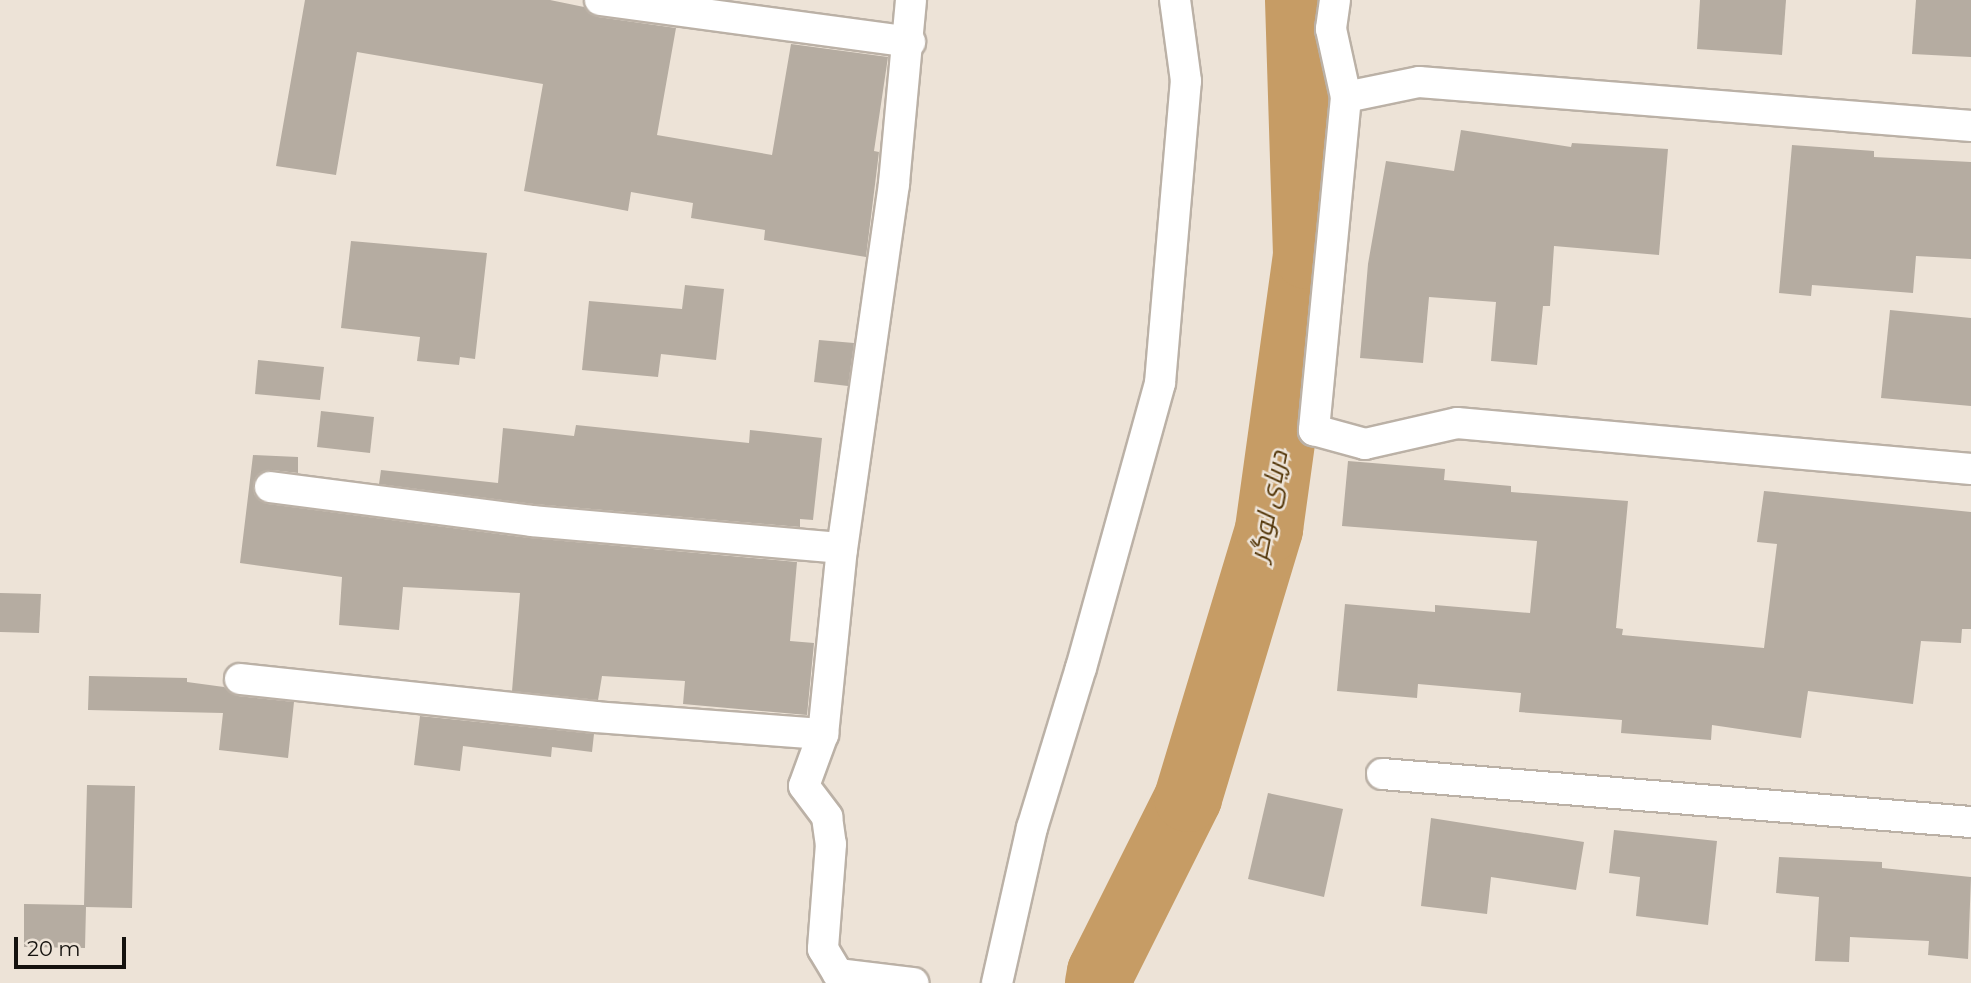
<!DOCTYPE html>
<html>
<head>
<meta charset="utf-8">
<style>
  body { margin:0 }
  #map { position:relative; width:1971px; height:983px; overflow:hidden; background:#ede3d7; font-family:Montserrat,Cairo,sans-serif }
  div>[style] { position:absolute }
  .river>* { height:68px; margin:-34px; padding:0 34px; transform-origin:34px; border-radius:34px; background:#c69c65 }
  .building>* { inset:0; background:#b5aca1 }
  .roads { filter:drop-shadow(2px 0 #bbb1a6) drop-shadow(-2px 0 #bbb1a6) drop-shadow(0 2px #bbb1a6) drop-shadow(0 -2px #bbb1a6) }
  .minor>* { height:30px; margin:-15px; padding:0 15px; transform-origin:15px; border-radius:15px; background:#fff }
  span { translate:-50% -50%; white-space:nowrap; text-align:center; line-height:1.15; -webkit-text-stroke:5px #ede3d7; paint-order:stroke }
  .water-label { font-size:26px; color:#533609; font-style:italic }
  .scale { position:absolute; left:14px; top:937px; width:112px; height:32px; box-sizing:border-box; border:4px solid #15120e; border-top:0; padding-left:9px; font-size:21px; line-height:24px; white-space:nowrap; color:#15120e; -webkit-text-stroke:5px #ede3d7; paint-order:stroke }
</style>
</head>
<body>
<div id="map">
  <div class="river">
    <div style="left:1099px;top:983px;width:11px;rotate:-80deg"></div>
    <div style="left:1101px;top:972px;width:195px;rotate:-63.4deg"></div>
    <div style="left:1188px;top:798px;width:281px;rotate:-73.2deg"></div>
    <div style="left:1269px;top:529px;width:277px;rotate:-82.1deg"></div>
    <div style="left:1307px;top:255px;width:255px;rotate:-91.8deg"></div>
  </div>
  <div class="building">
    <div style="clip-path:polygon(305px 0,550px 0,584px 7px,598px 17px,676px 28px,657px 135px,772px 155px,791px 44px,888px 57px,874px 151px,879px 152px,866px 257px,764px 240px,765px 230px,691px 218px,693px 203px,631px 192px,628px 211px,524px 191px,543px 84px,357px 52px,336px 175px,276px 166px)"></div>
    <div style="clip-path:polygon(1700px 0,1786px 0,1782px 55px,1697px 49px)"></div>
    <div style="clip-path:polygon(1916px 0,1971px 0,1971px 57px,1912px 54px)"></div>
    <div style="clip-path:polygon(1461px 130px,1571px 147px,1572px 143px,1668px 149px,1659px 255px,1554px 246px,1550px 306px,1543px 306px,1537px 365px,1491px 361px,1496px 302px,1429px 297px,1423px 363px,1360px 358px,1368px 264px,1386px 161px,1454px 171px)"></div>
    <div style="clip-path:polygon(1792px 145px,1874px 151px,1874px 157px,1971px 162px,1971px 259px,1916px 256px,1913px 293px,1812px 285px,1811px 296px,1779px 293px)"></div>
    <div style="clip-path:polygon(351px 241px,487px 253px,475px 359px,460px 357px,459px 365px,417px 361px,420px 337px,341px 328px)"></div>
    <div style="clip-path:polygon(685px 285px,724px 289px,716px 360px,661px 354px,658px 377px,582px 370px,589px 301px,682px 309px)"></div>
    <div style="clip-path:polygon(1890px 310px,1971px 318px,1971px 406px,1881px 398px)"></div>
    <div style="clip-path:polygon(819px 340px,854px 343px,848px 386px,814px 382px)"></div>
    <div style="clip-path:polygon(258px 360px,324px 367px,320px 400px,255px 394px)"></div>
    <div style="clip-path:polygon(321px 411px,374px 417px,370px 453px,317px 447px)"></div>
    <div style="clip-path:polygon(576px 425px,749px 443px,750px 430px,822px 438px,813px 520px,800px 519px,800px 527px,534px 504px,379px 484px,381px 470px,498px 483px,503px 428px,574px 436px)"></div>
    <div style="clip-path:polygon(253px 455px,298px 457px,298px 473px,272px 470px,256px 477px,254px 494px,268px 504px,530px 538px,797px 562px,790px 641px,814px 643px,807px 715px,683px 704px,685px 681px,602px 676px,598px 700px,512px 691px,520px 593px,403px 587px,399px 630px,339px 625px,342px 577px,240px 563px)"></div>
    <div style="clip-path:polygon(1348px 461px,1445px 469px,1444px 480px,1511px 486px,1511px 492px,1628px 501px,1616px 628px,1623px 629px,1622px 635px,1764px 648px,1777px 544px,1757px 542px,1764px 491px,1971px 512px,1971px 629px,1962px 629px,1961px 643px,1921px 641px,1913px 704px,1808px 691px,1801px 738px,1712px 725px,1711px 740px,1621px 733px,1622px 720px,1519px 712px,1521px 693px,1418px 684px,1417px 698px,1337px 691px,1345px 604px,1435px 612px,1435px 605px,1530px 613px,1537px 541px,1342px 526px)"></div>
    <div style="clip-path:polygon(0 593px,41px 594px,39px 633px,0 632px)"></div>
    <div style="clip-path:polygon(89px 676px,187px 678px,187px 682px,224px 687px,238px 696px,294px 702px,288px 758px,219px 750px,223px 713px,88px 710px)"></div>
    <div style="clip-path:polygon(420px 716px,594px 734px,592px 752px,552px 747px,551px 757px,463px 746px,460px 771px,414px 765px)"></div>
    <div style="clip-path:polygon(87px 785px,135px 786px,132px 908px,86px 907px,85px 948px,24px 947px,24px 904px,84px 905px)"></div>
    <div style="clip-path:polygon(1268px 793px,1343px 809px,1324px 897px,1248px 879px)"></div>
    <div style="clip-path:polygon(1431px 818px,1584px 842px,1576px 890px,1491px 877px,1487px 914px,1421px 906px)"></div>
    <div style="clip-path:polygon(1614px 830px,1717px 841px,1708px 925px,1636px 916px,1640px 877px,1609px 873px)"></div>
    <div style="clip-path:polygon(1779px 857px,1882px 862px,1882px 868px,1971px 877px,1968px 959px,1928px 955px,1929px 941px,1850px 937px,1849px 962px,1815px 961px,1819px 897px,1776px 893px)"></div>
  </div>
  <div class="roads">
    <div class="minor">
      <div style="left:600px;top:0;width:313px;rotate:7.7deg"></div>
      <div style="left:911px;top:0;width:185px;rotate:95.3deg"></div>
      <div style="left:894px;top:184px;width:368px;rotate:98.1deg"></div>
      <div style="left:842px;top:548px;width:187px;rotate:95.8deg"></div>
      <div style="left:823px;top:734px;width:55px;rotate:110.1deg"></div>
      <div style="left:804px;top:786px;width:39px;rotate:53deg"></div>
      <div style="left:827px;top:817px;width:27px;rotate:82deg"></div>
      <div style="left:831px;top:844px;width:105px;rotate:94.4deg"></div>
      <div style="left:823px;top:949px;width:29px;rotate:59deg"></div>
      <div style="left:838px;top:974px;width:76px;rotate:6.8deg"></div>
      <div style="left:1335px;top:0;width:29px;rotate:98deg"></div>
      <div style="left:1331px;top:29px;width:70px;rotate:77.6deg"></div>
      <div style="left:1346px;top:97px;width:335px;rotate:95.5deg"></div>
      <div style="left:1314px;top:430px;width:53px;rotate:15.4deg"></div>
      <div style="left:1365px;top:444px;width:94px;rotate:-12.9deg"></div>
      <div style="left:1457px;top:423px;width:516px;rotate:5.11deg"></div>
      <div style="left:1346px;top:97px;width:75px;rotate:-11.6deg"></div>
      <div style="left:1419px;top:82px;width:554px;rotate:4.56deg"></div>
      <div style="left:270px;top:487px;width:264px;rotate:7.4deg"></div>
      <div style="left:532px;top:521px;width:311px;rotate:5deg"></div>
      <div style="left:240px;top:679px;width:357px;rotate:6.1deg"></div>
      <div style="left:595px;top:717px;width:229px;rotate:4.3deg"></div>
      <div style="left:1382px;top:774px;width:591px;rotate:4.66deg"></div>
      <div style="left:997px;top:983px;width:159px;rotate:-77.3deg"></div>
      <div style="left:1032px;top:828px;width:167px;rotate:-73deg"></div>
      <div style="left:1081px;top:668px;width:296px;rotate:-74.5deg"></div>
      <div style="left:1160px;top:383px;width:303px;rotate:-85.1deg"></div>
      <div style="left:1186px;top:81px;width:82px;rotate:-97.7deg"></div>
    </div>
  </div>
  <div class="water-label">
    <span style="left:1269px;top:506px;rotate:-79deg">دریای لوگر</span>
  </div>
  <div class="scale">20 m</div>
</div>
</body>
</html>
